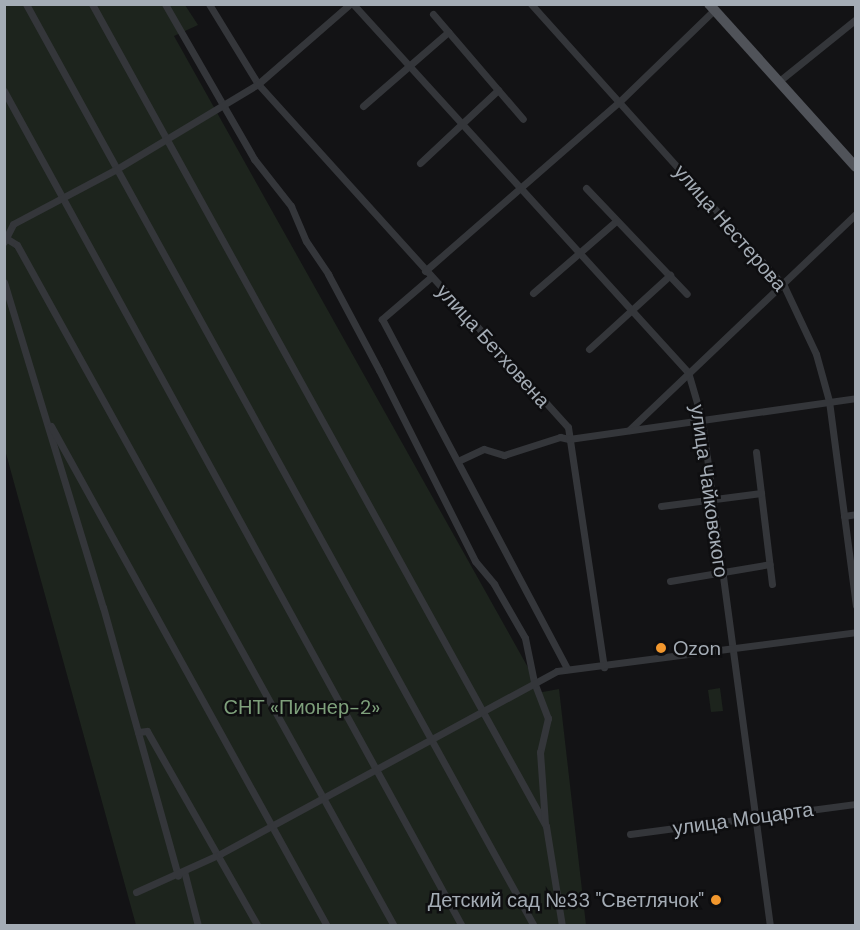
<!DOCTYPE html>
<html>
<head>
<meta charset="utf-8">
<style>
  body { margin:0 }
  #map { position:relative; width:860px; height:930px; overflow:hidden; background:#131315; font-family:"DM Sans",sans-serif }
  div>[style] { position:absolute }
  .green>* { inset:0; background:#1d241d }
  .minor>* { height:7px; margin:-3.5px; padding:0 3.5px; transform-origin:3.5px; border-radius:3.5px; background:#34363a }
  .primary>* { height:10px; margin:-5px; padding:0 5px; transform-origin:5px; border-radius:5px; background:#505359 }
  .dots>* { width:16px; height:16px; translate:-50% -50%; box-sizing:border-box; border:3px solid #0e0e10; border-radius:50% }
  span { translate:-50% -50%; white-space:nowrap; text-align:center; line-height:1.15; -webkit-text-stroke:5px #0e0e10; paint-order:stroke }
  .street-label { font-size:20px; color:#a4acb5 }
  .poi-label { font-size:20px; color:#a4acb5 }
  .left { translate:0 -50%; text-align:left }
  .right { translate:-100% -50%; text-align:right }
  .park-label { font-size:20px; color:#7ea07b }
  .frame { position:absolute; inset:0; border:6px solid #a4acb5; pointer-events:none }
</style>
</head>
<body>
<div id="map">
  <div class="green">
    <div style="clip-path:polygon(4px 5px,185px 5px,198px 25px,174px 36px,530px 671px,537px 693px,559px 689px,586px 925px,136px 925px,5px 450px)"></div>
    <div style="clip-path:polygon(720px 688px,723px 711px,711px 712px,708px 690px)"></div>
  </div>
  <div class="minor">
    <div style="left:26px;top:4px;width:1053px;rotate:61.15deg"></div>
    <div style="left:92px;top:4px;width:939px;rotate:61.09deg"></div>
    <div style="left:546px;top:826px;width:101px;rotate:80.9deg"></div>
    <div style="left:165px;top:4px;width:179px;rotate:60.1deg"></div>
    <div style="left:254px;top:159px;width:60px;rotate:51.8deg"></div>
    <div style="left:291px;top:206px;width:38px;rotate:67deg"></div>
    <div style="left:306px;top:241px;width:40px;rotate:56deg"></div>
    <div style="left:328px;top:274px;width:109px;rotate:62deg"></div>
    <div style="left:379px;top:370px;width:214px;rotate:63.3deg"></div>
    <div style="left:475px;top:561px;width:30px;rotate:50deg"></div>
    <div style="left:494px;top:584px;width:62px;rotate:60.1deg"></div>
    <div style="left:525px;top:638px;width:45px;rotate:78.4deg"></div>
    <div style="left:534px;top:682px;width:39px;rotate:69deg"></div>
    <div style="left:548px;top:718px;width:35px;rotate:103deg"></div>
    <div style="left:540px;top:752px;width:71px;rotate:86deg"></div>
    <div style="left:209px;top:4px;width:94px;rotate:58.5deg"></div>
    <div style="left:258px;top:84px;width:462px;rotate:47.9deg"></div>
    <div style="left:568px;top:427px;width:243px;rotate:81.5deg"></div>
    <div style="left:353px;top:4px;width:498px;rotate:47.7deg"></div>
    <div style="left:688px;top:372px;width:50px;rotate:73.7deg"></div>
    <div style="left:702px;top:420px;width:511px;rotate:82.35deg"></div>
    <div style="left:531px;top:4px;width:379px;rotate:48.1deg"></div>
    <div style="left:784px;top:286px;width:75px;rotate:64.8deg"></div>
    <div style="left:816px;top:354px;width:49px;rotate:74.5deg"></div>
    <div style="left:829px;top:401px;width:206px;rotate:82.5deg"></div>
    <div style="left:433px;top:14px;width:138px;rotate:49.4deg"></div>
    <div style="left:778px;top:82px;width:100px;rotate:-38.9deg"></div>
    <div style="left:4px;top:91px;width:952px;rotate:61.26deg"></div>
    <div style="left:363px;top:106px;width:113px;rotate:-41deg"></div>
    <div style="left:420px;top:163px;width:107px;rotate:-43.1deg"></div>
    <div style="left:586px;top:188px;width:146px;rotate:46.4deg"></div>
    <div style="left:9px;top:240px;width:9px;rotate:32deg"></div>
    <div style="left:17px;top:245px;width:778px;rotate:61.03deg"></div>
    <div style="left:4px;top:242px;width:20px;rotate:-63deg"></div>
    <div style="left:13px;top:224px;width:115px;rotate:-27.9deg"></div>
    <div style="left:115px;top:170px;width:167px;rotate:-31deg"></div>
    <div style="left:258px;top:84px;width:122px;rotate:-41deg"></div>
    <div style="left:425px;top:271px;width:257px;rotate:-41.1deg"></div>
    <div style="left:619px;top:102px;width:132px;rotate:-44.1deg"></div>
    <div style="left:431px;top:277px;width:65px;rotate:139.4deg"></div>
    <div style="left:382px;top:319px;width:396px;rotate:62.1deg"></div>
    <div style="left:4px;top:282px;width:340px;rotate:73.1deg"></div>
    <div style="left:103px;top:607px;width:279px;rotate:74.4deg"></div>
    <div style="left:533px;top:293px;width:110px;rotate:-40.9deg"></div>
    <div style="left:589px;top:349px;width:110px;rotate:-42.4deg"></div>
    <div style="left:51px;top:426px;width:571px;rotate:61.1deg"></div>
    <div style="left:629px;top:430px;width:313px;rotate:-43.6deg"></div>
    <div style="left:756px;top:452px;width:133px;rotate:83.1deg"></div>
    <div style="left:460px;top:460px;width:26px;rotate:-25deg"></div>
    <div style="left:484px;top:449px;width:21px;rotate:17deg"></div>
    <div style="left:504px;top:455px;width:59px;rotate:-17.8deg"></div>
    <div style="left:560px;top:437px;width:9px;rotate:13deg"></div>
    <div style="left:569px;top:439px;width:290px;rotate:-8.1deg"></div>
    <div style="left:661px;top:506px;width:101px;rotate:-7.4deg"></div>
    <div style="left:844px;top:516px;width:12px;rotate:-9deg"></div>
    <div style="left:670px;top:581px;width:101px;rotate:-9.6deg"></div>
    <div style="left:138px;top:732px;width:9px;rotate:-6deg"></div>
    <div style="left:147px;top:731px;width:224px;rotate:60.4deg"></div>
    <div style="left:630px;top:834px;width:228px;rotate:-7.6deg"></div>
    <div style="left:184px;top:871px;width:57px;rotate:75.7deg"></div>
    <div style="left:136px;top:892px;width:92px;rotate:-24.3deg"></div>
    <div style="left:220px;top:854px;width:383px;rotate:-28.5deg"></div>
    <div style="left:557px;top:671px;width:302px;rotate:-7.4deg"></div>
  </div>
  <div class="primary">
    <div style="left:709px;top:4px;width:219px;rotate:48deg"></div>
  </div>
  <div class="dots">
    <div style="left:661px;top:648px;background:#f2972d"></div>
    <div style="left:716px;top:900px;background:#f2972d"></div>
  </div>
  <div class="street-label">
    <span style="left:730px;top:228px;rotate:49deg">улица Нестерова</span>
    <span style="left:493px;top:346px;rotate:48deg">улица Бетховена</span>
    <span style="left:709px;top:491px;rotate:82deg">улица Чайковского</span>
    <span style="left:743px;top:819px;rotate:-8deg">улица Моцарта</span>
  </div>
  <div class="poi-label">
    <span class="left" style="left:673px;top:648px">Ozon</span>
    <span class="right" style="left:704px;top:900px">Детский сад №33 "Светлячок"</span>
  </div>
  <div class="park-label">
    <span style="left:302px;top:707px">СНТ «Пионер-2»</span>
  </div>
  <div class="frame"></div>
</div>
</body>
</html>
